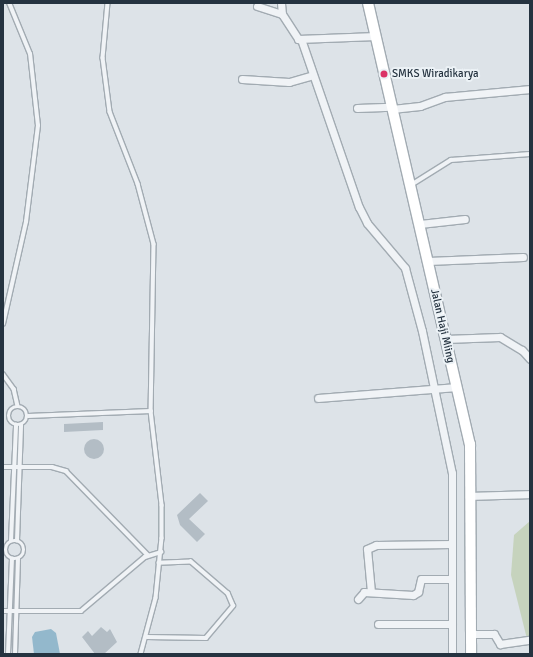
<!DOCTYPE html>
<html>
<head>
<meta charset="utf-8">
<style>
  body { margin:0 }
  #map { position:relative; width:533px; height:657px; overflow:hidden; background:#dde3e8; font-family:Signika,sans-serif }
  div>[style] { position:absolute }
  .green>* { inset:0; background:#c6d3bd }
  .water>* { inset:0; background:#93b8cc }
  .building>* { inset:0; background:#b3bdc5 }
  .round { border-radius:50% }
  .roads { filter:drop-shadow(1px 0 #a2abb2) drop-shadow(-1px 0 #a2abb2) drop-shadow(0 1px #a2abb2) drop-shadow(0 -1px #a2abb2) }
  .service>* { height:3.5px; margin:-1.75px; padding:0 1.75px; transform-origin:1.75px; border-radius:1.75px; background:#f0f3f6 }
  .service>.ring { margin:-1.75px; padding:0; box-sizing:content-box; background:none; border:3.5px solid #f0f3f6; border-radius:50% }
  .minor>* { height:7px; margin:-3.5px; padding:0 3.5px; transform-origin:3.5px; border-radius:3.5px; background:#f0f3f6 }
  .secondary>* { height:10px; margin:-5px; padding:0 5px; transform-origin:5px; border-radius:5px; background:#fff }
  .dots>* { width:11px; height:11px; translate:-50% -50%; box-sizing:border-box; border:2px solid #ecf2f6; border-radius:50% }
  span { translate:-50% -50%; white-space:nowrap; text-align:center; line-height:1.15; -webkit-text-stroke:4px #ecf2f6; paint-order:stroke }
  .poi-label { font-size:11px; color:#253340 }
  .left { translate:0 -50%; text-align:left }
  .street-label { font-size:11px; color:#253340 }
  .frame { position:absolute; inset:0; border:4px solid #253340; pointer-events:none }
</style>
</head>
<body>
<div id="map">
  <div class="green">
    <div style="clip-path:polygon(530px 521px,530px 651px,511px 575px,514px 535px)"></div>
  </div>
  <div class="water">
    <div style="clip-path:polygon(51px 629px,56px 633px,60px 654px,34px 654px,32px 637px,35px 632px)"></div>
  </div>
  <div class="building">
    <div style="clip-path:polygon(103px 422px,103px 430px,64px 432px,64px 424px)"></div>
    <div class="round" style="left:84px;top:439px;width:20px;height:20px"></div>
    <div style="clip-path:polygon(200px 493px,208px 501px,189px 519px,205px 534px,197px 542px,180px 525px,177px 515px)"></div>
    <div style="clip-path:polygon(101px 627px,107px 632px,110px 629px,117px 642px,104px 654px,95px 654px,82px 637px,88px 631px,92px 636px)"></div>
  </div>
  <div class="roads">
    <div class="service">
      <div style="left:108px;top:3px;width:55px;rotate:95.2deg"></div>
      <div style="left:103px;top:58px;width:54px;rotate:82.6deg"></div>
      <div style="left:110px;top:112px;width:77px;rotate:68.7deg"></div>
      <div style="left:138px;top:184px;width:62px;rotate:75.1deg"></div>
      <div style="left:154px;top:244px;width:167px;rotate:91deg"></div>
      <div style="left:151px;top:411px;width:95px;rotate:83.3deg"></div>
      <div style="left:162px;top:505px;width:33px;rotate:90deg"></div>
      <div style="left:162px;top:538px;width:60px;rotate:95.7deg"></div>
      <div style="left:156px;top:598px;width:58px;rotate:105deg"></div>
      <div style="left:411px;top:185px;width:47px;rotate:-32deg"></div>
      <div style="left:451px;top:160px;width:79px;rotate:-4.3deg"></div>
      <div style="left:3px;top:324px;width:105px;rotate:-77.3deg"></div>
      <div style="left:26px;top:222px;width:97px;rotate:-82.9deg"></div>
      <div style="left:38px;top:126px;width:72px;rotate:-96.3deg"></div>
      <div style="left:30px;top:54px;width:55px;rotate:-112.4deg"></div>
      <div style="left:3px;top:374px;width:19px;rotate:54deg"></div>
      <div style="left:14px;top:389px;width:17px;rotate:77deg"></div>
      <div class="ring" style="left:9px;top:407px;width:14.5px;height:14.5px"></div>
      <div style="left:28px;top:416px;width:123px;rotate:-2.3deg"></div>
      <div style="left:3px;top:467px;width:49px"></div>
      <div style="left:52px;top:467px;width:15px;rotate:16deg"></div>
      <div style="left:66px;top:471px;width:117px;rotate:45.7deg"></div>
      <div class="ring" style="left:6px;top:541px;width:14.5px;height:14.5px"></div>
      <div style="left:11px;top:541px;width:116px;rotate:-87.5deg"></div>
      <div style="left:17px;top:541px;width:116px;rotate:-88deg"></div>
      <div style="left:3px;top:611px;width:78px"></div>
      <div style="left:81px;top:611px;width:84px;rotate:-40.2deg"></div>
      <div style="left:145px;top:557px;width:17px;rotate:-17deg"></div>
      <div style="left:147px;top:637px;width:59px;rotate:1deg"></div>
      <div style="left:206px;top:638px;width:42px;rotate:-49.8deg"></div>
      <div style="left:233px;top:606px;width:13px;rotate:-113deg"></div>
      <div style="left:228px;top:594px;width:49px;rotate:-139.1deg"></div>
      <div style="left:191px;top:562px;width:32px;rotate:178deg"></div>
      <div style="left:8px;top:654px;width:95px;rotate:-87.6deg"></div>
      <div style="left:15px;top:654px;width:95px;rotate:-88.2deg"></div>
    </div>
    <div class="minor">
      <div style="left:281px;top:3px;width:11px;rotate:85deg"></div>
      <div style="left:257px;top:6px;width:26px;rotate:18deg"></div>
      <div style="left:282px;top:14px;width:30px;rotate:57deg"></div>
      <div style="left:298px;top:39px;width:78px;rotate:-2.2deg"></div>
      <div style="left:301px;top:39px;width:178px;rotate:71deg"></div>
      <div style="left:359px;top:207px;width:18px;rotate:63deg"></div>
      <div style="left:367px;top:223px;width:59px;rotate:49.8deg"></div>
      <div style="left:405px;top:268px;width:65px;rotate:74.9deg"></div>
      <div style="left:422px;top:331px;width:145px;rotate:78.1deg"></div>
      <div style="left:452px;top:473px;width:181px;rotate:90deg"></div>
      <div style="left:242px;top:79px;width:47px;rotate:3.7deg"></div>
      <div style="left:289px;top:82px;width:25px;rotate:-16deg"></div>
      <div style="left:357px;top:108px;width:34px;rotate:-2deg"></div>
      <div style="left:392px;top:109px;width:28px;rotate:-6deg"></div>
      <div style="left:420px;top:106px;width:27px;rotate:-20deg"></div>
      <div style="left:445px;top:97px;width:85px;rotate:-5.4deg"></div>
      <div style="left:420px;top:224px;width:45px;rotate:-6.3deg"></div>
      <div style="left:428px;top:261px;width:95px;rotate:-2.4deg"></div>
      <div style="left:445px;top:339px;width:55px;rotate:-2.1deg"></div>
      <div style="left:500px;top:337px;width:26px;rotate:31deg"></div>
      <div style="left:522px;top:350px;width:12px;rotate:48deg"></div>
      <div style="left:318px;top:398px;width:139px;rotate:-4.5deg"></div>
      <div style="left:471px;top:496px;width:59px;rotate:-1.9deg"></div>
      <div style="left:371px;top:592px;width:43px;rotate:-95.3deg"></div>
      <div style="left:367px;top:549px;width:10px;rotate:-24deg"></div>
      <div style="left:376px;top:545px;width:76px;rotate:-0.8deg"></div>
      <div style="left:358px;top:599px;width:9px;rotate:-49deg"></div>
      <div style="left:364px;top:592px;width:49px;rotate:3.5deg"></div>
      <div style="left:413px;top:595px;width:6px;rotate:-31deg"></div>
      <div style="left:418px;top:592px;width:13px;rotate:-77deg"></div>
      <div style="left:421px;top:579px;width:30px"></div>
      <div style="left:378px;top:624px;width:74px"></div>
      <div style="left:470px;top:634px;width:24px"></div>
      <div style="left:494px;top:634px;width:12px;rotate:59deg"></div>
      <div style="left:500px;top:644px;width:30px;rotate:-8deg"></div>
    </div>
    <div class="secondary">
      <div style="left:368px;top:3px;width:453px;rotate:77deg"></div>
      <div style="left:470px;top:444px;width:210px;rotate:89.7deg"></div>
    </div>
  </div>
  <div class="dots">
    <div style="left:384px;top:74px;background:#db3367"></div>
  </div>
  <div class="poi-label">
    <span class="left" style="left:392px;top:74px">SMKS Wiradikarya</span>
  </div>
  <div class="street-label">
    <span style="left:442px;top:326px;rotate:77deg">Jalan Haji Miing</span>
  </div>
  <div class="frame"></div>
</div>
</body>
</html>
